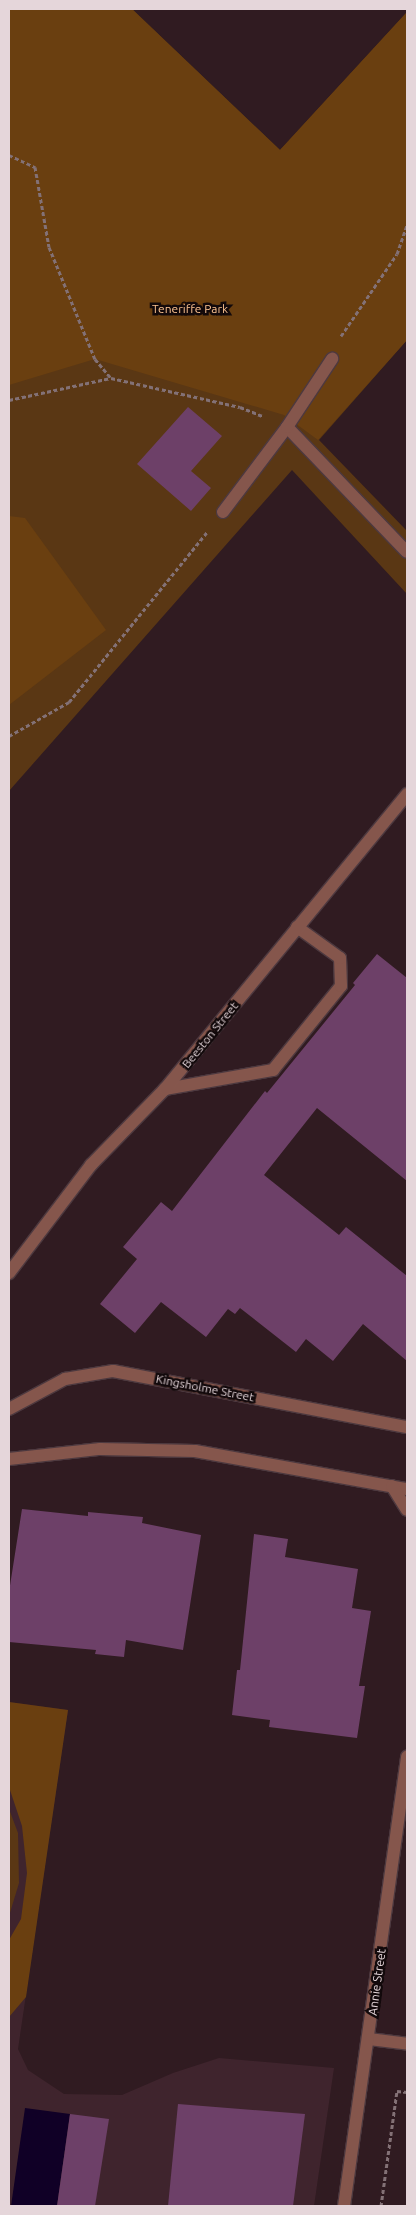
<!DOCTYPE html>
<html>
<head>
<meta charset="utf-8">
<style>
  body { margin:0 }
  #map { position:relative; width:416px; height:2215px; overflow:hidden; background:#301b21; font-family:Ubuntu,sans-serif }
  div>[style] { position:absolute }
  .built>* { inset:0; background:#3f242d }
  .green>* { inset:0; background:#5a3714 }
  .forest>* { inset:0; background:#6a3f10 }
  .water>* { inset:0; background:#100026 }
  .building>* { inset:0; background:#6d4068 }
  .path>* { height:3px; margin-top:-1.5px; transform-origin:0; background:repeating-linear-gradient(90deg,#837176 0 4px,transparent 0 6.5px) }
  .roads { filter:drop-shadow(1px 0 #4d393f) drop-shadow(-1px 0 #4d393f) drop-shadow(0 1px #4d393f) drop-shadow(0 -1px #4d393f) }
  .minor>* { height:12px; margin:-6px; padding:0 6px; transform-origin:6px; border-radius:6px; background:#85564c }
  span { translate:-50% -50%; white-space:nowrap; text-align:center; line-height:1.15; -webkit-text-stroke:5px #12090b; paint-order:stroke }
  .park-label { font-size:12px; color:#fcc391 }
  .street-label { font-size:12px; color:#e5d6da }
  .frame { position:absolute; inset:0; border:10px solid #e5d6da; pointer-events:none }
</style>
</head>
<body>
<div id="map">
  <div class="built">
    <div style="clip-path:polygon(9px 1702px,68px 1710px,18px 2049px,28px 2070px,64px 2094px,122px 2095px,173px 2073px,219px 2058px,334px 2068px,314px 2206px,9px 2206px)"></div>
  </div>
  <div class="green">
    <div style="clip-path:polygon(9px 9px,132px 9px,280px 150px,407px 12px,407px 340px,319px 440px,407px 531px,407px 594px,292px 470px,9px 791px)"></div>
    <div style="clip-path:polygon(9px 1809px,18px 1833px,19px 1883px,9px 1916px)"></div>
  </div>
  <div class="forest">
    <div style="clip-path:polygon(9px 9px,132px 9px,280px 150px,407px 12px,407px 340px,318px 440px,284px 415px,95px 359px,9px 385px)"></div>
    <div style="clip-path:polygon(9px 516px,25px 518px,106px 630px,9px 705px)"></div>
    <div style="clip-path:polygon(9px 1702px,68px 1710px,26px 1997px,9px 2017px,9px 1940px,21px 1919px,27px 1873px,22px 1826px,9px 1787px)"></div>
  </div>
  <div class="water">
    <div style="clip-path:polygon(25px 2108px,70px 2114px,57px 2206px,11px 2206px)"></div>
  </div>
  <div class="building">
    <div style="clip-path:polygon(188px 407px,222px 436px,191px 471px,211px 488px,191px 511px,137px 464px)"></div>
    <div style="clip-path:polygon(377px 954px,407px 978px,407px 1181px,317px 1108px,264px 1175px,339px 1235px,346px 1227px,407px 1276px,407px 1361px,363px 1324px,333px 1361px,306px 1339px,296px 1352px,240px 1308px,235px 1314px,228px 1309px,206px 1337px,161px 1302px,135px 1333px,100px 1304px,137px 1259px,123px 1247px,161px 1202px,172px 1211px,265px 1091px,267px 1093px,355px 985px,353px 983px)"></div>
    <div style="clip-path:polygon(22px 1509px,88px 1516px,88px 1512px,143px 1517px,142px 1523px,201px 1535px,183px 1650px,126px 1640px,124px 1657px,95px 1654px,96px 1650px,9px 1642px,9px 1592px)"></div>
    <div style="clip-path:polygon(254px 1534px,288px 1539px,285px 1557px,358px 1569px,352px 1608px,371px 1611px,359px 1686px,365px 1686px,357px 1738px,269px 1727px,270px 1720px,232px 1715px,237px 1670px,240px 1670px)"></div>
    <div style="clip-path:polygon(178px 2104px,305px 2114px,293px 2206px,168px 2206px)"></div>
    <div style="clip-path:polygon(70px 2114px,109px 2119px,95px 2206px,57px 2206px)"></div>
  </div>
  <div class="path">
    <div style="left:9px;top:155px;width:29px;rotate:25deg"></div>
    <div style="left:35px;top:167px;width:81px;rotate:80.1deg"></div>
    <div style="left:49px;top:247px;width:121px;rotate:67.7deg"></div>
    <div style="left:95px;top:359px;width:25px;rotate:50deg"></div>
    <div style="left:111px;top:378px;width:132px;rotate:12.7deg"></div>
    <div style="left:240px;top:407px;width:24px;rotate:22deg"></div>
    <div style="left:341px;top:336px;width:99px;rotate:-55.7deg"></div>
    <div style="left:397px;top:254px;width:31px;rotate:-71deg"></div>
    <div style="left:9px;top:400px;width:104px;rotate:-12.2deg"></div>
    <div style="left:9px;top:736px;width:69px;rotate:-29.5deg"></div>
    <div style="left:69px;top:702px;width:220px;rotate:-50.9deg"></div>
    <div style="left:381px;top:2206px;width:116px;rotate:-82.1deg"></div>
    <div style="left:397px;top:2091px;width:10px;rotate:6deg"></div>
  </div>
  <div class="roads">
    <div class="minor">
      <div style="left:287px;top:427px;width:173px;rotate:46.2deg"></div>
      <div style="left:223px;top:512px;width:106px;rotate:-53deg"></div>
      <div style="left:287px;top:427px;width:82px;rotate:-56.5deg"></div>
      <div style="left:165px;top:1089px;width:110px;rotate:-10deg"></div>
      <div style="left:273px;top:1070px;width:108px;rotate:-51deg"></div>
      <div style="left:341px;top:986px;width:28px;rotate:-92deg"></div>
      <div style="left:340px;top:958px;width:53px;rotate:-144.2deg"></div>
      <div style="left:9px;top:1273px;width:136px;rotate:-52.8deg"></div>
      <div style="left:91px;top:1165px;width:106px;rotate:-45.8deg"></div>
      <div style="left:165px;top:1089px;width:382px;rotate:-50.6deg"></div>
      <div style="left:9px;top:1409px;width:64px;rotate:-28.2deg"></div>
      <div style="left:65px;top:1379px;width:49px;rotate:-9.5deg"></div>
      <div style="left:113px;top:1371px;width:299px;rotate:10.8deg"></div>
      <div style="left:9px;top:1459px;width:92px;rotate:-6.3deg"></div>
      <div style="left:100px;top:1449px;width:95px;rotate:1.2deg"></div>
      <div style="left:195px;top:1451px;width:215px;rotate:10.2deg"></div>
      <div style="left:392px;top:1486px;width:28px;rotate:58deg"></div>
      <div style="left:369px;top:2039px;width:38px;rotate:7deg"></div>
      <div style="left:344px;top:2206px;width:454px;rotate:-82deg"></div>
    </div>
  </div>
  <div class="park-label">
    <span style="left:190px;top:309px">Teneriffe Park</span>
  </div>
  <div class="street-label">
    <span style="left:210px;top:1035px;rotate:-51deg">Beeston Street</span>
    <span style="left:205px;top:1388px;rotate:11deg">Kingsholme Street</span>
    <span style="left:377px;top:1982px;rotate:-82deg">Annie Street</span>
  </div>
  <div class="frame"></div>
</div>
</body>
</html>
